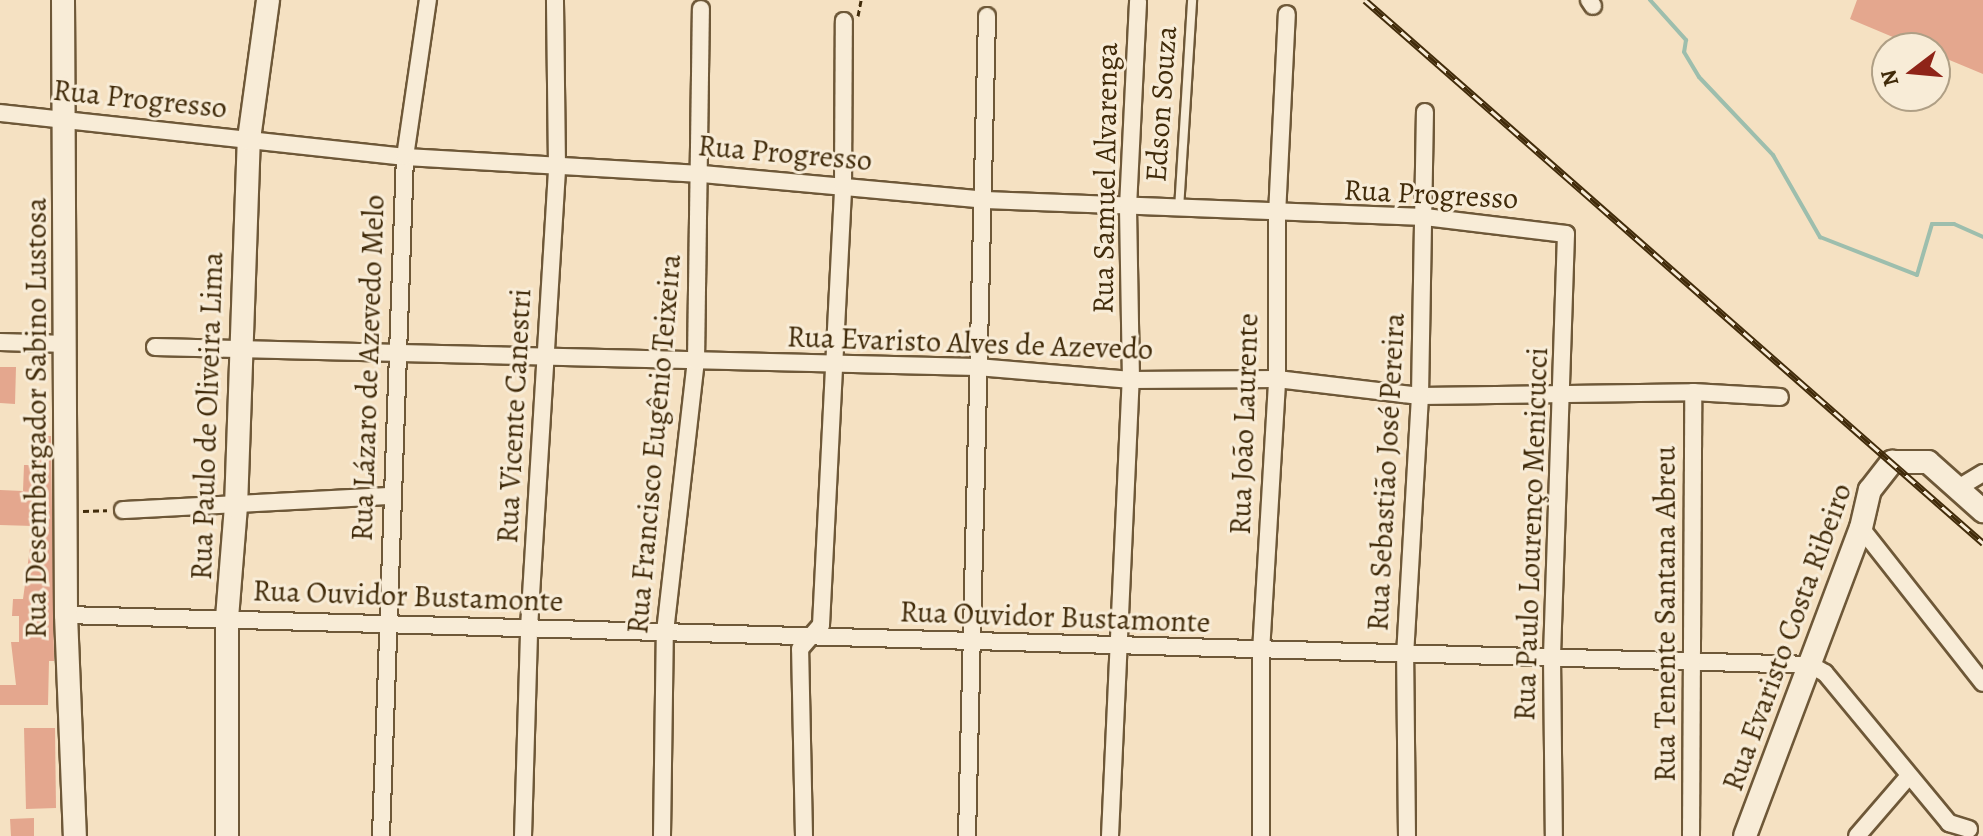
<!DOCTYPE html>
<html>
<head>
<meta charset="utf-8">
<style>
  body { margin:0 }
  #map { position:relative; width:1983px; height:836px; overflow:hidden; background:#f5e1c2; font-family:Alegreya,serif }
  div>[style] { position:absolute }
  .stream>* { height:4px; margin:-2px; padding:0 2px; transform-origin:2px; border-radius:2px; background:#9dbead }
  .building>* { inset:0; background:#e4a78e }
  .path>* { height:3px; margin-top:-1.5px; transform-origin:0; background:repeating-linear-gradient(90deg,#412b0a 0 6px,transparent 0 10px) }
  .roads { filter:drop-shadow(2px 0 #6e5838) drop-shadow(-2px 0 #6e5838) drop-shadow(0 2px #6e5838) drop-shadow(0 -2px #6e5838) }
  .lane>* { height:8px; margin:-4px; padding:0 4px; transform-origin:4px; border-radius:4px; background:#f8ecd7 }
  .street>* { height:16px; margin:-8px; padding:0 8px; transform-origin:8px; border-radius:8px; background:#f8ecd7 }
  .secondary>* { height:22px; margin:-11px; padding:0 11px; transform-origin:11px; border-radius:11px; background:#f8ecd7 }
  .rail>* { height:7px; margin-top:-3.5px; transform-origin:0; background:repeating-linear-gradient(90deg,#f8ecd7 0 12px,#412b0a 0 24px); box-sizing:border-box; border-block:2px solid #412b0a }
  span { translate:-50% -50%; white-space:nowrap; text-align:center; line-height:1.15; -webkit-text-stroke:6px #f8ecd7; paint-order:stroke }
  .street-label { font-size:30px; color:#412b0a }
  .north { position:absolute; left:1871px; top:32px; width:80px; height:80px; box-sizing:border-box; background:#f8ecd7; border:2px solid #af9f85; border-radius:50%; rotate:254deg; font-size:22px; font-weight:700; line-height:32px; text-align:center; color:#412b0a }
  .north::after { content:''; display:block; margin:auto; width:28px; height:36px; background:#8f2418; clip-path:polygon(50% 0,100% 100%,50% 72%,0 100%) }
</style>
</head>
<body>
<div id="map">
  <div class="stream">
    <div style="left:1650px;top:0;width:54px;rotate:48deg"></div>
    <div style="left:1686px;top:40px;width:12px;rotate:99deg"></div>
    <div style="left:1684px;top:52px;width:29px;rotate:59deg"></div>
    <div style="left:1699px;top:77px;width:108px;rotate:46.5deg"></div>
    <div style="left:1773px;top:155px;width:95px;rotate:60.2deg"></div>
    <div style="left:1820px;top:237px;width:104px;rotate:21.4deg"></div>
    <div style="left:1917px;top:275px;width:53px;rotate:-73.6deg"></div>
    <div style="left:1932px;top:224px;width:22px"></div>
    <div style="left:1954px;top:224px;width:32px;rotate:24deg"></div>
  </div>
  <div class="building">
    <div style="clip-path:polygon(1857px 0,1983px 0,1983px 74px,1935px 54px,1935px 48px,1919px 48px,1850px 19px)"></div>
    <div style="clip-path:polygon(0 367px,16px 367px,15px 404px,0 403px)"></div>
    <div style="clip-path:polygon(36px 436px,51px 436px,54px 661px,49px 661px,48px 705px,0 705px,0 685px,16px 685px,11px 642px,19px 642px,19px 616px,12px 616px,13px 599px,23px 599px,33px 526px,0 525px,0 490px,23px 491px,24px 465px,36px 465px)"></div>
    <div style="clip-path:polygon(24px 728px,55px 728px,56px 808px,26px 809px)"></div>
    <div style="clip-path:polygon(34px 818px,34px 836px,11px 836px,10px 819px)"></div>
  </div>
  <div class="path">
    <div style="left:858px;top:16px;width:16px;rotate:-79deg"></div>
    <div style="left:83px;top:511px;width:24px;rotate:-2deg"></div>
  </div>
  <div class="roads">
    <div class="lane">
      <div style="left:1179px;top:209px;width:209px;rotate:-86.4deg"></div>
    </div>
    <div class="street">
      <div style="left:1589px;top:0;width:7px;rotate:56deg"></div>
      <div style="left:0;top:113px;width:407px;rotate:6.2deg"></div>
      <div style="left:405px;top:157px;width:297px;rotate:3.3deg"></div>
      <div style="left:702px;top:174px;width:284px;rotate:5.2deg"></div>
      <div style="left:985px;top:200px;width:440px;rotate:2.2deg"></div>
      <div style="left:1425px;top:217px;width:142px;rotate:6.9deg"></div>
      <div style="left:1566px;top:234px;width:423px;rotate:91.9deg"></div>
      <div style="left:1552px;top:657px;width:179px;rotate:89.4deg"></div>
      <div style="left:0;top:342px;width:67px;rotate:1.7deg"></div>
      <div style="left:155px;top:347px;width:822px;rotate:1.39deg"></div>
      <div style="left:977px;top:367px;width:155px;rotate:4.8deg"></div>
      <div style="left:1131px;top:380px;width:146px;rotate:-0.4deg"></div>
      <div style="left:1277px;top:379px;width:144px;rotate:6.8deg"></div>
      <div style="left:1420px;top:396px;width:273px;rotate:-0.8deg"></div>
      <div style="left:1693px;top:392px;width:87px;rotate:3.3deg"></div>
      <div style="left:1958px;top:488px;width:29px;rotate:-31deg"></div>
      <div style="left:123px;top:510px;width:267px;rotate:-3deg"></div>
      <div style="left:1861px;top:528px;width:197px;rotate:51.8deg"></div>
      <div style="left:66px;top:615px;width:1746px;rotate:1.64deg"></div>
      <div style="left:1811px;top:665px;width:16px;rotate:30deg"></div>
      <div style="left:1825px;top:673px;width:195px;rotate:50.4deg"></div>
      <div style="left:1949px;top:823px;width:21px;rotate:17deg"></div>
      <div style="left:381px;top:836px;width:679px;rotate:-87.98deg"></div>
      <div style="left:405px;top:157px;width:159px;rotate:-81.7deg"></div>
      <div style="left:523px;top:836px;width:208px;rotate:-88.3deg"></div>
      <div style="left:529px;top:628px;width:463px;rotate:-86.5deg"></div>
      <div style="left:557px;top:166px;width:166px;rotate:-90.7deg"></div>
      <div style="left:662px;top:836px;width:204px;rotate:-89.2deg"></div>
      <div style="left:665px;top:632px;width:273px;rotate:-83.5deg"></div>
      <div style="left:696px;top:361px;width:352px;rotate:-89.2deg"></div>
      <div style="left:804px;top:836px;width:187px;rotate:-91.2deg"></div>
      <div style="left:800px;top:649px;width:32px;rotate:-49deg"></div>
      <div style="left:821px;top:625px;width:441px;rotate:-87.1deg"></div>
      <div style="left:843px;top:185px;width:164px;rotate:-89.7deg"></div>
      <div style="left:967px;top:836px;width:820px;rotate:-88.6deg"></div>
      <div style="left:1110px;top:836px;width:456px;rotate:-87.4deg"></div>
      <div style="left:1131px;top:380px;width:173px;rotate:-91deg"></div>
      <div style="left:1128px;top:207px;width:206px;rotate:-87.2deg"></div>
      <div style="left:1261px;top:836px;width:184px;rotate:-90deg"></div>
      <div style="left:1261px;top:652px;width:273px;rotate:-86.6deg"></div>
      <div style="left:1277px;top:379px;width:164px;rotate:-90deg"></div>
      <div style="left:1277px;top:215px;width:201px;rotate:-87.2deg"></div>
      <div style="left:1407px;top:836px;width:180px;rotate:-90.6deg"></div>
      <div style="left:1405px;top:656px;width:260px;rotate:-86.7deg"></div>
      <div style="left:1420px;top:396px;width:284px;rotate:-89deg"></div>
      <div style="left:1691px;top:836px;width:444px;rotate:-89.7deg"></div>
      <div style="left:1857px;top:836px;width:77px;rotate:-49.2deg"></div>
    </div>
    <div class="secondary">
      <div style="left:63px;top:0;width:615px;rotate:89.72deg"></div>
      <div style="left:66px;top:615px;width:221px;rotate:87.7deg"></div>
      <div style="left:227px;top:836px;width:218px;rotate:-90deg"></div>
      <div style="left:227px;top:618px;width:111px;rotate:-85.4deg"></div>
      <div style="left:236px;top:507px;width:368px;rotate:-88deg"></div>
      <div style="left:249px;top:139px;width:140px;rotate:-82.2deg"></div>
      <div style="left:1745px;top:836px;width:329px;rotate:-69.4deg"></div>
      <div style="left:1861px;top:528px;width:39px;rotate:-77deg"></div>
      <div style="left:1870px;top:490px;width:36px;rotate:-52deg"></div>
      <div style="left:1892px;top:462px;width:36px"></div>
      <div style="left:1928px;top:462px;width:74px;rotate:41.7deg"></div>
    </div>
  </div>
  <div class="rail">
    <div style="left:1365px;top:0;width:823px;rotate:41.3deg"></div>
  </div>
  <div class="street-label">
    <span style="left:140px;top:99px;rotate:6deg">Rua Progresso</span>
    <span style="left:1161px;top:104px;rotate:-86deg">Edson Souza</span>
    <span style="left:785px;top:153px;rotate:5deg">Rua Progresso</span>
    <span style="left:1105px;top:178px;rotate:-89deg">Rua Samuel Alvarenga</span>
    <span style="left:1431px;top:194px;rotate:3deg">Rua Progresso</span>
    <span style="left:970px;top:343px;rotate:2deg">Rua Evaristo Alves de Azevedo</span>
    <span style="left:368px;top:368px;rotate:-88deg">Rua Lázaro de Azevedo Melo</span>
    <span style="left:207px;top:416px;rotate:-88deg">Rua Paulo de Oliveira Lima</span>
    <span style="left:514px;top:416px;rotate:-87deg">Rua Vicente Canestri</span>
    <span style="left:36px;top:418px;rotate:-90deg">Rua Desembargador Sabino Lustosa</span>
    <span style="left:1244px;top:424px;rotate:-88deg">Rua João Laurente</span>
    <span style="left:654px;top:444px;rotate:-85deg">Rua Francisco Eugênio Teixeira</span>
    <span style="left:1386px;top:472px;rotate:-87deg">Rua Sebastião José Pereira</span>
    <span style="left:1531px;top:534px;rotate:-88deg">Rua Paulo Lourenço Menicucci</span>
    <span style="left:408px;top:596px;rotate:2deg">Rua Ouvidor Bustamonte</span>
    <span style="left:1665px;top:614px;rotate:-90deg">Rua Tenente Santana Abreu</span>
    <span style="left:1055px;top:617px;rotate:2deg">Rua Ouvidor Bustamonte</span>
    <span style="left:1787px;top:637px;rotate:-70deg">Rua Evaristo Costa Ribeiro</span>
  </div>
  <div class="north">N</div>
</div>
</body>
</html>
